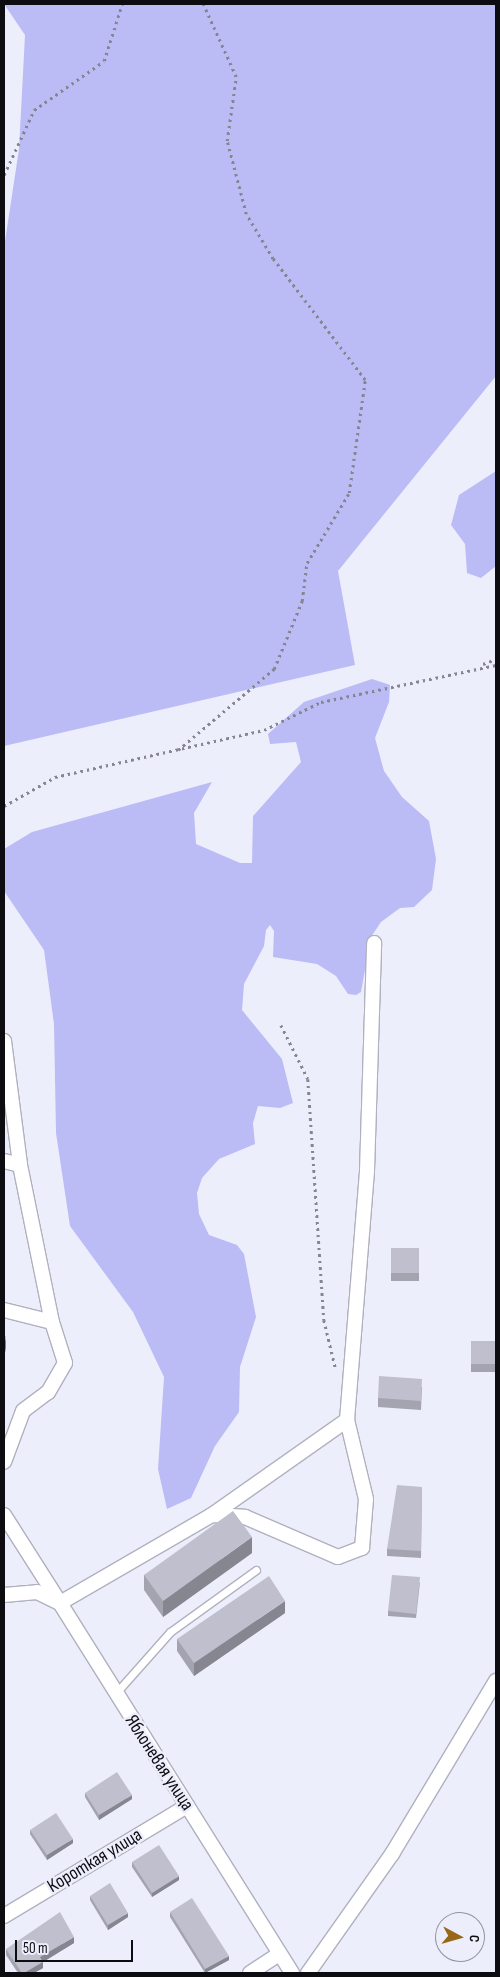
<!DOCTYPE html>
<html>
<head>
<meta charset="utf-8">
<style>
  body { margin:0 }
  #map { position:relative; width:500px; height:1977px; overflow:hidden; background:#edeefc; font-family:"Sofia Sans Condensed",sans-serif }
  div>[style] { position:absolute }
  .green>* { inset:0; background:#bbbbf6 }
  .path>* { height:2.5px; margin-top:-1.25px; transform-origin:0; background:repeating-linear-gradient(90deg,#85868f 0 2.5px,transparent 0 6.5px) }
  .roads { filter:drop-shadow(1px 0 #b0b1be) drop-shadow(-1px 0 #b0b1be) drop-shadow(0 1px #b0b1be) drop-shadow(0 -1px #b0b1be) }
  .service>* { height:7px; margin:-3.5px; padding:0 3.5px; transform-origin:3.5px; border-radius:3.5px; background:#fff }
  .minor>* { height:14px; margin:-7px; padding:0 7px; transform-origin:7px; border-radius:7px; background:#fff }
  .wall>* { inset:0; background:#a4a4b0 }
  .shaded-wall>* { inset:0; background:#868690 }
  .building>* { inset:0; background:#bfbfcd }
  span { translate:-50% -50%; white-space:nowrap; text-align:center; line-height:1.15; -webkit-text-stroke:5px #edeefc; paint-order:stroke }
  .street-label { font-size:19px; color:#0d0d11 }
  .frame { position:absolute; inset:0; border:5px solid #0d0d11; pointer-events:none }
  .north { position:absolute; left:435px; top:1912px; width:50px; height:50px; box-sizing:border-box; background:#edeefc; border:1px solid #93949e; border-radius:50%; rotate:96deg; font-size:14px; font-weight:700; line-height:20px; text-align:center; color:#0d0d11 }
  .north::after { content:''; display:block; margin:auto; width:18px; height:22px; background:#986819; clip-path:polygon(50% 0,100% 100%,50% 72%,0 100%) }
  .scale { position:absolute; left:15px; top:1940px; width:118px; height:22px; box-sizing:border-box; border:2px solid #0d0d11; border-top:0; padding-left:6px; font-size:15px; line-height:18px; white-space:nowrap; color:#0d0d11; -webkit-text-stroke:4px #edeefc; paint-order:stroke }
</style>
</head>
<body>
<div id="map">
  <div class="green">
    <div style="clip-path:polygon(4px 4px,496px 4px,496px 376px,338px 571px,355px 665px,4px 746px,4px 248px,19px 149px,25px 35px)"></div>
    <div style="clip-path:polygon(496px 471px,496px 566px,481px 578px,467px 573px,465px 544px,451px 525px,459px 495px)"></div>
    <div style="clip-path:polygon(372px 679px,390px 685px,389px 702px,375px 738px,384px 771px,402px 797px,429px 821px,436px 859px,432px 890px,414px 907px,400px 908px,381px 922px,371px 937px,361px 992px,356px 995px,348px 994px,336px 976px,317px 964px,273px 957px,274px 931px,270px 925px,266px 930px,264px 946px,244px 984px,242px 1010px,282px 1059px,293px 1103px,280px 1108px,258px 1106px,253px 1123px,255px 1144px,219px 1159px,202px 1178px,197px 1193px,199px 1214px,209px 1235px,237px 1245px,244px 1254px,256px 1317px,240px 1367px,239px 1412px,215px 1446px,191px 1498px,167px 1509px,158px 1469px,164px 1377px,133px 1312px,70px 1226px,56px 1133px,54px 1024px,44px 950px,4px 891px,4px 849px,32px 832px,212px 782px,194px 813px,196px 844px,240px 863px,252px 863px,253px 816px,301px 762px,296px 742px,270px 744px,268px 734px,304px 702px)"></div>
  </div>
  <div class="path">
    <div style="left:4px;top:175px;width:72px;rotate:-65.2deg"></div>
    <div style="left:34px;top:110px;width:85px;rotate:-35deg"></div>
    <div style="left:104px;top:61px;width:60px;rotate:-72.5deg"></div>
    <div style="left:483px;top:664px;width:14px;rotate:-21deg"></div>
    <div style="left:178px;top:750px;width:126px;rotate:-40.2deg"></div>
    <div style="left:274px;top:669px;width:74px;rotate:-67.6deg"></div>
    <div style="left:302px;top:601px;width:38px;rotate:-83deg"></div>
    <div style="left:307px;top:563px;width:82px;rotate:-59deg"></div>
    <div style="left:349px;top:493px;width:114px;rotate:-81.9deg"></div>
    <div style="left:365px;top:380px;width:152px;rotate:-127.2deg"></div>
    <div style="left:273px;top:259px;width:52px;rotate:-121deg"></div>
    <div style="left:246px;top:214px;width:75px;rotate:-104.6deg"></div>
    <div style="left:227px;top:141px;width:65px;rotate:-82deg"></div>
    <div style="left:236px;top:77px;width:80px;rotate:-114.3deg"></div>
    <div style="left:4px;top:806px;width:59px;rotate:-29.6deg"></div>
    <div style="left:55px;top:777px;width:214px;rotate:-12.7deg"></div>
    <div style="left:264px;top:730px;width:64px;rotate:-26.2deg"></div>
    <div style="left:321px;top:702px;width:179px;rotate:-11.9deg"></div>
    <div style="left:281px;top:1025px;width:60px;rotate:63.4deg"></div>
    <div style="left:308px;top:1079px;width:242px;rotate:86.2deg"></div>
    <div style="left:324px;top:1320px;width:51px;rotate:76.5deg"></div>
  </div>
  <div class="roads">
    <div class="service">
      <div style="left:115px;top:1694px;width:83px;rotate:-48.4deg"></div>
      <div style="left:170px;top:1632px;width:106px;rotate:-35.8deg"></div>
    </div>
    <div class="minor">
      <div style="left:4px;top:1041px;width:125px;rotate:82.6deg"></div>
      <div style="left:4px;top:1161px;width:16px;rotate:14deg"></div>
      <div style="left:20px;top:1165px;width:160px;rotate:78.5deg"></div>
      <div style="left:52px;top:1322px;width:43px;rotate:72.4deg"></div>
      <div style="left:65px;top:1363px;width:34px;rotate:120deg"></div>
      <div style="left:48px;top:1392px;width:31px;rotate:143deg"></div>
      <div style="left:23px;top:1411px;width:54px;rotate:110.4deg"></div>
      <div style="left:4px;top:1310px;width:49px;rotate:14deg"></div>
      <div style="left:4px;top:1515px;width:104px;rotate:57.5deg"></div>
      <div style="left:60px;top:1603px;width:176px;rotate:-30.1deg"></div>
      <div style="left:212px;top:1515px;width:33px;rotate:3deg"></div>
      <div style="left:245px;top:1517px;width:101px;rotate:23.3deg"></div>
      <div style="left:338px;top:1557px;width:26px;rotate:-21deg"></div>
      <div style="left:362px;top:1548px;width:49px;rotate:-85.3deg"></div>
      <div style="left:366px;top:1499px;width:81px;rotate:-103.5deg"></div>
      <div style="left:347px;top:1420px;width:250px;rotate:-85.4deg"></div>
      <div style="left:367px;top:1171px;width:228px;rotate:-88.2deg"></div>
      <div style="left:212px;top:1515px;width:165px;rotate:-35.1deg"></div>
      <div style="left:4px;top:1595px;width:33px;rotate:-5deg"></div>
      <div style="left:37px;top:1592px;width:25px;rotate:26deg"></div>
      <div style="left:60px;top:1603px;width:437px;rotate:57.9deg"></div>
      <div style="left:4px;top:1916px;width:214px;rotate:-31deg"></div>
      <div style="left:250px;top:1973px;width:35px;rotate:-33deg"></div>
      <div style="left:308px;top:1973px;width:146px;rotate:-54.8deg"></div>
      <div style="left:392px;top:1854px;width:202px;rotate:-59deg"></div>
    </div>
  </div>
  <div class="wall">
    <div style="clip-path:polygon(391px 1248px,419px 1248px,419px 1281px,391px 1281px)"></div>
    <div style="clip-path:polygon(496px 1341px,496px 1372px,471px 1372px,471px 1364px)"></div>
    <div style="clip-path:polygon(422px 1387px,421px 1410px,378px 1407px,378px 1398px)"></div>
    <div style="clip-path:polygon(422px 1487px,421px 1558px,387px 1556px,387px 1549px)"></div>
    <div style="clip-path:polygon(252px 1553px,163px 1617px,144px 1590px,144px 1575px)"></div>
    <div style="clip-path:polygon(420px 1582px,416px 1618px,388px 1616px,388px 1611px)"></div>
    <div style="clip-path:polygon(285px 1613px,194px 1676px,177px 1651px,177px 1639px)"></div>
    <div style="clip-path:polygon(85px 1793px,132px 1799px,99px 1820px,85px 1797px)"></div>
    <div style="clip-path:polygon(30px 1830px,73px 1843px,47px 1860px,30px 1834px)"></div>
    <div style="clip-path:polygon(132px 1862px,179px 1880px,152px 1897px,132px 1867px)"></div>
    <div style="clip-path:polygon(90px 1896px,128px 1917px,108px 1930px,90px 1900px)"></div>
    <div style="clip-path:polygon(170px 1912px,229px 1960px,205px 1973px,170px 1917px)"></div>
    <div style="clip-path:polygon(74px 1943px,43px 1962px,43px 1968px,34px 1973px,18px 1973px,6px 1955px,6px 1949px)"></div>
  </div>
  <div class="shaded-wall">
    <div style="clip-path:polygon(6px 1336px,6px 1348px,4px 1358px,4px 1346px)"></div>
    <div style="clip-path:polygon(252px 1537px,252px 1553px,163px 1617px,163px 1601px)"></div>
    <div style="clip-path:polygon(285px 1601px,285px 1613px,194px 1676px,194px 1663px)"></div>
    <div style="clip-path:polygon(132px 1795px,132px 1799px,99px 1820px,99px 1815px)"></div>
    <div style="clip-path:polygon(73px 1839px,73px 1843px,47px 1860px,47px 1855px)"></div>
    <div style="clip-path:polygon(179px 1876px,179px 1880px,152px 1897px,152px 1893px)"></div>
    <div style="clip-path:polygon(128px 1913px,128px 1917px,108px 1930px,108px 1925px)"></div>
    <div style="clip-path:polygon(74px 1937px,74px 1943px,43px 1962px,43px 1968px,34px 1973px,24px 1973px,40px 1957px)"></div>
    <div style="clip-path:polygon(229px 1956px,229px 1960px,205px 1973px,205px 1969px)"></div>
  </div>
  <div class="building">
    <div style="clip-path:polygon(391px 1248px,419px 1248px,419px 1273px,391px 1273px)"></div>
    <div style="clip-path:polygon(4px 1336px,6px 1336px,4px 1346px)"></div>
    <div style="clip-path:polygon(471px 1341px,496px 1341px,496px 1364px,471px 1364px)"></div>
    <div style="clip-path:polygon(379px 1376px,422px 1379px,421px 1401px,378px 1398px)"></div>
    <div style="clip-path:polygon(397px 1485px,422px 1487px,421px 1551px,387px 1549px)"></div>
    <div style="clip-path:polygon(233px 1511px,252px 1537px,163px 1601px,144px 1575px)"></div>
    <div style="clip-path:polygon(392px 1575px,420px 1577px,416px 1614px,388px 1611px)"></div>
    <div style="clip-path:polygon(269px 1576px,285px 1601px,194px 1663px,177px 1639px)"></div>
    <div style="clip-path:polygon(117px 1772px,132px 1795px,99px 1815px,85px 1793px)"></div>
    <div style="clip-path:polygon(56px 1813px,73px 1839px,47px 1855px,30px 1830px)"></div>
    <div style="clip-path:polygon(159px 1845px,179px 1876px,152px 1893px,132px 1862px)"></div>
    <div style="clip-path:polygon(110px 1883px,128px 1913px,108px 1925px,90px 1896px)"></div>
    <div style="clip-path:polygon(192px 1898px,229px 1956px,205px 1969px,170px 1912px)"></div>
    <div style="clip-path:polygon(60px 1912px,74px 1937px,40px 1957px,43px 1962px,24px 1973px,22px 1973px,6px 1949px)"></div>
  </div>
  <div class="street-label">
    <span style="left:159px;top:1763px;rotate:57deg">Яблоневая улица</span>
    <span style="left:95px;top:1861px;rotate:-31deg">Короткая улица</span>
  </div>
  <div class="frame"></div>
  <div class="north">С</div>
  <div class="scale">50 m</div>
</div>
</body>
</html>
